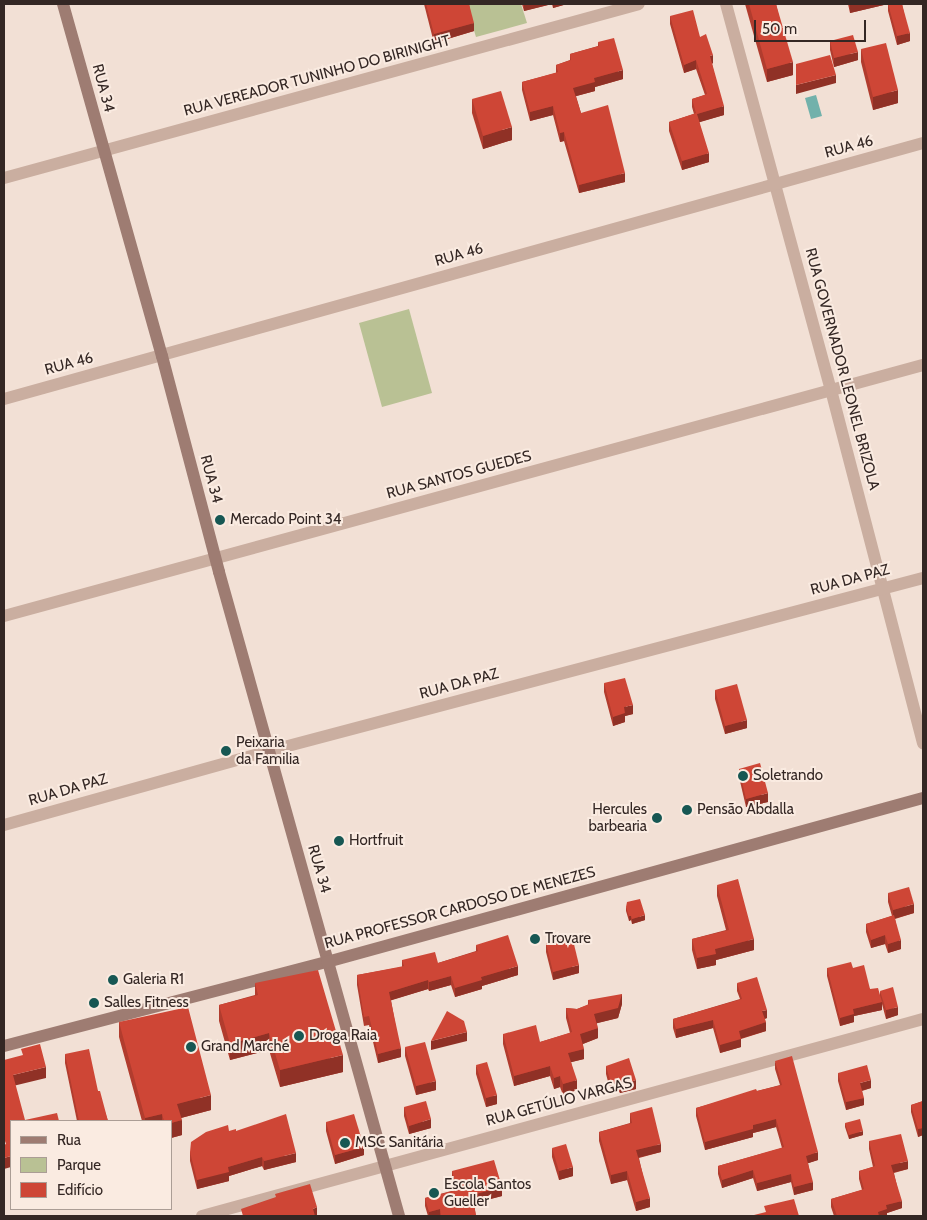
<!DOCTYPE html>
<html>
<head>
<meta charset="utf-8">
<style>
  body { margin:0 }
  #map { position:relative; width:927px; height:1220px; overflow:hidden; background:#f2e0d5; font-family:Cabin,sans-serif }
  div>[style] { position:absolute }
  .green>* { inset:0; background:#b9c194 }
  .water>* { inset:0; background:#72b1ab }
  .street>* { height:12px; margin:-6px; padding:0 6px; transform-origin:6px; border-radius:6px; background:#caaea0 }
  .secondary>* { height:12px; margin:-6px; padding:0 6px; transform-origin:6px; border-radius:6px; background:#9e7c72 }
  .wall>* { inset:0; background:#b13c2e }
  .shaded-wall>* { inset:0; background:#903126 }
  .building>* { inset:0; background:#ce4636 }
  .dots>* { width:14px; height:14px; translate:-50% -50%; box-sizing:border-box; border:2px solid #faebe1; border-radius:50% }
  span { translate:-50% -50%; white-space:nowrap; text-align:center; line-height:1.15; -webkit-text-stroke:4px #faebe1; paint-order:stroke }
  .street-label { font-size:15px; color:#342724 }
  .poi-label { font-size:15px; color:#342724 }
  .left { translate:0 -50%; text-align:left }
  .right { translate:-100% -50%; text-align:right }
  .frame { position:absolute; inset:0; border:5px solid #342724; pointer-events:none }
  .legend { position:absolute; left:10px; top:1120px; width:162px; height:90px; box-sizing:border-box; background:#faebe1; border:1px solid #ab9d95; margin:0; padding:6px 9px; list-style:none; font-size:15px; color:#342724 }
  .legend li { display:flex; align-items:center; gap:10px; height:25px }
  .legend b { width:25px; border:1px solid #ab9d95 }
  .scale { position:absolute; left:754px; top:20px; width:112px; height:22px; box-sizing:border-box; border:2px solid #342724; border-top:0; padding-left:6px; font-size:15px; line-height:18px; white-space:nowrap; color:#342724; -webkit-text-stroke:4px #faebe1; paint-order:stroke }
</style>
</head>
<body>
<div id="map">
  <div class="green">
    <div style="clip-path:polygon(466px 4px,521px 4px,527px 23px,476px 37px)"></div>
    <div style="clip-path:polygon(409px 309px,432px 393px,382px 407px,359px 323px)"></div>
  </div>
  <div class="water">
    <div style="clip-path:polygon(816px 95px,822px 116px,811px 119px,805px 98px)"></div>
  </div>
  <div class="street">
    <div style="left:726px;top:4px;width:400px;rotate:74.8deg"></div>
    <div style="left:831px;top:390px;width:365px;rotate:75.4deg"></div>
    <div style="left:4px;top:178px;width:658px;rotate:-15.32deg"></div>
    <div style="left:4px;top:399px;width:954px;rotate:-15.57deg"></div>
    <div style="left:4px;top:616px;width:953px;rotate:-15.28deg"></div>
    <div style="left:4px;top:825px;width:275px;rotate:-15.6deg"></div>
    <div style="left:269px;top:751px;width:676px;rotate:-14.82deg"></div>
    <div style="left:202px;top:1216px;width:747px;rotate:-15.28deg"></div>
  </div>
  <div class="secondary">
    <div style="left:63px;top:4px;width:366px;rotate:74.3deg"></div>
    <div style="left:162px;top:356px;width:223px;rotate:75.2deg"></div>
    <div style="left:219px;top:572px;width:669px;rotate:74.38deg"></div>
    <div style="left:4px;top:1046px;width:334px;rotate:-14.6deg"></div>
    <div style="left:327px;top:962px;width:618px;rotate:-15.39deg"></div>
  </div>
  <div class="wall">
    <div style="clip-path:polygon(424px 4px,469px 4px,474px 31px,434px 43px)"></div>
    <div style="clip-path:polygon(522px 4px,567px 4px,553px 8px,552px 4px,524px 11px)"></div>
    <div style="clip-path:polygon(745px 4px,776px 4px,793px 75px,767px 82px)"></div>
    <div style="clip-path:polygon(848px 4px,902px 4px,910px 41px,897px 45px,888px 11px,888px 4px,850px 13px)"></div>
    <div style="clip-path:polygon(670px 16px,700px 37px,713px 63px,712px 64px,724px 115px,699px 122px,709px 162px,682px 170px,669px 131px,669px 122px,694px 114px,692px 107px,692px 99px,705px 95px,696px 69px,684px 73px,670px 24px)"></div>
    <div style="clip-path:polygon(830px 41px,858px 60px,834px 67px,830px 50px)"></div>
    <div style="clip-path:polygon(598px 42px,623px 79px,595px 87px,595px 91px,576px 96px,581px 113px,625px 182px,579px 193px,564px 141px,560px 142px,553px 115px,530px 121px,522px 90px,522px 82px,556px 73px,556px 65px,570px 60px,570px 54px,598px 46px)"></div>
    <div style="clip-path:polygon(861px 49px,898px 103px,873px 110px,861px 62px)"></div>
    <div style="clip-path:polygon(472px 99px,512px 140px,483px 149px,472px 113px)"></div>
    <div style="clip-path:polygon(604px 683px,633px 714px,625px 716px,625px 722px,613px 726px,604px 692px)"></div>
    <div style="clip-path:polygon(715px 690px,747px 728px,725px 734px,715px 699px)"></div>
    <div style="clip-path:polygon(739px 769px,768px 802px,746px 807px,739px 777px)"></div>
    <div style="clip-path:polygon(717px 885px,754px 950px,716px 960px,716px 965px,697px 969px,692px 950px,692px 939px,726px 930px,717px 896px)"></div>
    <div style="clip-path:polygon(888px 893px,914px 913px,895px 919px,901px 949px,888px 953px,885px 944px,871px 948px,866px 932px,866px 924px,892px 916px,888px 902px)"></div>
    <div style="clip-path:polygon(626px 907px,645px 920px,632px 924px,631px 920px,629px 921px,626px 911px)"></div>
    <div style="clip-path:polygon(546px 943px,579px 973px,553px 980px,546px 952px)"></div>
    <div style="clip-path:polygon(476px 945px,518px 975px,482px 986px,482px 989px,455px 997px,451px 985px,429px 991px,428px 989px,391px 1000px,401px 1057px,378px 1063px,369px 1025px,364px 1026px,357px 985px,357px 975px,402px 967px,402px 960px,438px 963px,476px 951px)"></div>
    <div style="clip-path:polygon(827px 968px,853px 968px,870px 989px,880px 997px,880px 991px,898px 1015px,886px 1019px,882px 1004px,882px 1010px,854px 1016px,854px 1022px,840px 1026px,827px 976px)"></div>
    <div style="clip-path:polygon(255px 983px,343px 1072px,280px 1087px,269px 1050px,230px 1060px,219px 1021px,219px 1005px,255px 995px)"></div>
    <div style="clip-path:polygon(737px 983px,767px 1018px,765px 1019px,766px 1031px,741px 1039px,741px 1047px,720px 1053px,713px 1028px,676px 1038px,673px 1028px,673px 1019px,740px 999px,737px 991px)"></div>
    <div style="clip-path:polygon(588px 1000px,622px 1004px,618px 1018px,597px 1023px,598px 1038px,583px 1044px,584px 1059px,571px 1062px,577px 1090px,563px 1095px,560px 1087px,554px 1089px,550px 1076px,514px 1086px,503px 1044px,503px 1034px,540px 1042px,570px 1033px,566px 1018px,566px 1008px,577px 1009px,588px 1005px)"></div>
    <div style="clip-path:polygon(119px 1022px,211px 1110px,181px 1118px,182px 1135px,171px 1138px,171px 1121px,142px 1121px,119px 1037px)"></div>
    <div style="clip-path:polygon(405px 1047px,436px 1090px,416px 1095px,405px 1056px)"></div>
    <div style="clip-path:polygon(65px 1054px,98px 1091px,108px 1121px,77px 1121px,65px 1063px)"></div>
    <div style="clip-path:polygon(775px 1061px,818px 1160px,808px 1163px,813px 1190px,794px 1195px,791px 1182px,757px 1191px,753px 1178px,722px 1188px,718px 1174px,718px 1166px,782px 1148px,776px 1127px,753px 1133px,753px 1137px,705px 1150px,696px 1116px,696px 1108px,757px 1091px,780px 1085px,775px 1069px)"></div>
    <div style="clip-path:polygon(476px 1065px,497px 1104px,486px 1107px,476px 1074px)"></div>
    <div style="clip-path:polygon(606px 1066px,636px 1089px,620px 1093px,618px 1090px,611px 1093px,606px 1074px)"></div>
    <div style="clip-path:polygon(838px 1073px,871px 1088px,862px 1091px,864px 1105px,846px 1110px,838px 1081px)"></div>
    <div style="clip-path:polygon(923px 1101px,923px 1135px,918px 1137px,911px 1112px,911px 1105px)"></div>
    <div style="clip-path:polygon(404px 1107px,431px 1128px,409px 1134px,404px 1116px)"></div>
    <div style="clip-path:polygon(630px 1113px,661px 1152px,639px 1158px,650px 1207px,636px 1211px,627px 1180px,611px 1184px,599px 1141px,599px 1132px,630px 1123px)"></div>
    <div style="clip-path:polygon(326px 1122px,364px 1155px,335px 1164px,326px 1131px)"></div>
    <div style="clip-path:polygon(845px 1123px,863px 1135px,849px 1139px,845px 1127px)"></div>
    <div style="clip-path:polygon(229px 1131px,236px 1131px,296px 1162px,264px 1170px,262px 1166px,229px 1176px,229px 1181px,197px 1189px,190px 1161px,190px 1152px)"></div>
    <div style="clip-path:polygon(869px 1141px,908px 1169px,894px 1173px,902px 1208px,887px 1213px,887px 1216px,834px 1216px,831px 1207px,831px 1199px,862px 1190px,859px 1179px,859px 1171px,873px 1167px,869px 1149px)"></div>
    <div style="clip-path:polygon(552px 1148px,573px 1176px,559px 1180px,552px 1157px)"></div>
    <div style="clip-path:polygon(452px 1171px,502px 1196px,474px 1203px,476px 1216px,428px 1216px,425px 1206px,425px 1198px,455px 1190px,452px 1179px)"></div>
  </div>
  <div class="shaded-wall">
    <div style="clip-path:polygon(524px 4px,552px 4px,524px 11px)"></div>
    <div style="clip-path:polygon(553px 4px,567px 4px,553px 8px)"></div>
    <div style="clip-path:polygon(850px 4px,888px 4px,850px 13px)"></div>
    <div style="clip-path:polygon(474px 23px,474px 31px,434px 43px,434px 34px)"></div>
    <div style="clip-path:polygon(910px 33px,910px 41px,897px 45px,897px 36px)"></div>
    <div style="clip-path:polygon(858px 52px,858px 60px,834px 67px,834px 58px)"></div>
    <div style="clip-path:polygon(713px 55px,713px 63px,710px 64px,710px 56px)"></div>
    <div style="clip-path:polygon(696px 60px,696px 69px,684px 73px,684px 65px)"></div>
    <div style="clip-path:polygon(793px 62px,793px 75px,767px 82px,767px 69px)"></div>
    <div style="clip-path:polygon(623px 70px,623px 79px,595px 87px,595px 91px,573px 97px,573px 88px,594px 78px)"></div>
    <div style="clip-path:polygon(836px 75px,836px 83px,796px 94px,796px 85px)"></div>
    <div style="clip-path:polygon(898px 90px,898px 103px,873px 110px,873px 97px)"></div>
    <div style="clip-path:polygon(553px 106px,553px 115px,530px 121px,530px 112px)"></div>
    <div style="clip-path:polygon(724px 106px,724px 115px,697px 123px,697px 114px)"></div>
    <div style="clip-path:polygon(512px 127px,512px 140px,483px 149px,483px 136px)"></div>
    <div style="clip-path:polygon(564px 132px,564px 141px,560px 142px,560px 133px)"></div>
    <div style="clip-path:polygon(709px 153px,709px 162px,682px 170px,682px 161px)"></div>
    <div style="clip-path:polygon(625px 173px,625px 182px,579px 193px,579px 185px)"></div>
    <div style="clip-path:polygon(633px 705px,633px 714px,625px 716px,625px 722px,613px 726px,613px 717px,624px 707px)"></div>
    <div style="clip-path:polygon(747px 720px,747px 728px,725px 734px,725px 726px)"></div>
    <div style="clip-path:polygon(768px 793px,768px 802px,746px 807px,746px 799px)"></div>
    <div style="clip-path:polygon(914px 904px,914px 913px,893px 919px,893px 910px)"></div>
    <div style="clip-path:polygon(645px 915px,645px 920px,632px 924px,632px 919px)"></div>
    <div style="clip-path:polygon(629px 916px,631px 916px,631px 920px,629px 921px)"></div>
    <div style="clip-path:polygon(885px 935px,885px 944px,871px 948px,871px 940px)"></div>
    <div style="clip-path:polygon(754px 939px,754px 950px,716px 960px,716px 965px,697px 969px,697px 958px,715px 949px)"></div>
    <div style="clip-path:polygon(901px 940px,901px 949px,888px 953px,888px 944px)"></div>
    <div style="clip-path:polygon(579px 965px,579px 973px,553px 980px,553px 972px)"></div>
    <div style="clip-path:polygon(518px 966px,518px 975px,482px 986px,482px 989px,455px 997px,455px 988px,481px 977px)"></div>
    <div style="clip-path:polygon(451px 976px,451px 985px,429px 991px,429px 982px)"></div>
    <div style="clip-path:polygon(428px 980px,428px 989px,389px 1001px,389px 992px)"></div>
    <div style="clip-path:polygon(622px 994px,622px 1004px,618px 1018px,594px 1024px,594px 1014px)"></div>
    <div style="clip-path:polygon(882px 1002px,882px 1010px,854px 1016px,854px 1022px,840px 1026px,840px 1018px,853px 1009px)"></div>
    <div style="clip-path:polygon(898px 1007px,898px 1015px,886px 1019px,886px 1010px)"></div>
    <div style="clip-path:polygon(767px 1010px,767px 1018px,762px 1019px,762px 1011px)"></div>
    <div style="clip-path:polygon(713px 1020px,713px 1028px,676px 1038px,676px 1029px)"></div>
    <div style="clip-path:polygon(766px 1022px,766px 1031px,739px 1039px,741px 1039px,741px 1047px,720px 1053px,720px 1045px,739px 1031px)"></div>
    <div style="clip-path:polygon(598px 1028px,598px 1038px,580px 1045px,580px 1034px)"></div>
    <div style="clip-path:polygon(467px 1032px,467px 1041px,431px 1050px,431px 1041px)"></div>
    <div style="clip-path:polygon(269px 1033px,269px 1050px,230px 1060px,230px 1044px)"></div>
    <div style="clip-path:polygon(401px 1048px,401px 1057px,378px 1063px,378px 1054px)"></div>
    <div style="clip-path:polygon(584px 1049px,584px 1059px,568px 1063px,568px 1053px)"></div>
    <div style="clip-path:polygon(343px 1055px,343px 1072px,280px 1087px,280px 1070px)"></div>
    <div style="clip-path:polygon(550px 1066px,550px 1076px,514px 1086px,514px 1076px)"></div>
    <div style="clip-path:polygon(46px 1067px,46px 1078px,13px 1086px,13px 1075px)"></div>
    <div style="clip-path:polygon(560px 1076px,560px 1087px,554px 1089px,554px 1078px)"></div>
    <div style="clip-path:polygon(577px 1080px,577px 1090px,563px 1095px,563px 1084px)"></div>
    <div style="clip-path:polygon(636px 1080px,636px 1089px,620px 1093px,620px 1085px)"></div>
    <div style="clip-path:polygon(871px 1080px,871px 1088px,860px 1091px,860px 1083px)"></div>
    <div style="clip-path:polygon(436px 1081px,436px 1090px,416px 1095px,416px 1086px)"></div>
    <div style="clip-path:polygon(618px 1082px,618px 1090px,611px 1093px,611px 1084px)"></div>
    <div style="clip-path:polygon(211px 1095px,211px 1110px,177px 1119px,177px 1104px)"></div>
    <div style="clip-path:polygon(497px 1095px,497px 1104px,486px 1107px,486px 1098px)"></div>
    <div style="clip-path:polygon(864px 1098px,864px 1105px,846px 1110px,846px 1102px)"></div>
    <div style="clip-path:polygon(162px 1114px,162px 1121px,145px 1121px,145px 1118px)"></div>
    <div style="clip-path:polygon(431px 1119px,431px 1128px,409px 1134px,409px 1126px)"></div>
    <div style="clip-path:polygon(776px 1119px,776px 1127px,753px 1133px,753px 1137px,705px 1150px,705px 1142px,753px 1125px)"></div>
    <div style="clip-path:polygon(182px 1120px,182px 1135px,171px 1138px,171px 1123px)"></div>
    <div style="clip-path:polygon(923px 1128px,923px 1135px,918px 1137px,918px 1129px)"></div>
    <div style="clip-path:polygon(863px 1131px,863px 1135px,849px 1139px,849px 1135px)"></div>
    <div style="clip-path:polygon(661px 1144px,661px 1152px,636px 1158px,636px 1150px)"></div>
    <div style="clip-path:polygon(364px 1147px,364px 1155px,335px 1164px,335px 1155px)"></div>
    <div style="clip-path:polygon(818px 1152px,818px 1160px,806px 1164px,806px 1156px)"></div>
    <div style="clip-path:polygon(296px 1153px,296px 1162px,264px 1170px,264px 1161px)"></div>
    <div style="clip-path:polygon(11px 1156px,11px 1167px,4px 1169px,4px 1158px)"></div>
    <div style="clip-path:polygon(262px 1157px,262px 1166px,229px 1176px,229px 1181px,197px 1189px,197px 1180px,228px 1167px)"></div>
    <div style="clip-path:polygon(908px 1161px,908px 1169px,891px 1173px,891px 1165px)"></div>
    <div style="clip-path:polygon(573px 1167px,573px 1176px,559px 1180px,559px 1171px)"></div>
    <div style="clip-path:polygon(753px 1170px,753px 1178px,722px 1188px,722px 1180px)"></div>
    <div style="clip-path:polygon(627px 1171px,627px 1180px,611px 1184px,611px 1175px)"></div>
    <div style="clip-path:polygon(791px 1174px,791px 1182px,757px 1191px,757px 1183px)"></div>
    <div style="clip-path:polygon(813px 1182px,813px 1190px,794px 1195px,794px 1187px)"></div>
    <div style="clip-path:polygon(502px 1187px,502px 1196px,472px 1204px,472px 1195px)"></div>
    <div style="clip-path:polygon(650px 1198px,650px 1207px,636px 1211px,636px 1202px)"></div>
    <div style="clip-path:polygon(902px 1201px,902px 1208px,887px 1213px,887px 1216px,878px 1216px,878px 1212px,886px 1205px)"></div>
    <div style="clip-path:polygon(317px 1207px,317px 1216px,313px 1216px,313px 1209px)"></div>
    <div style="clip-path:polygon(440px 1209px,440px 1216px,429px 1216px,429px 1212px)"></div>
  </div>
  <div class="building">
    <div style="clip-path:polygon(426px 4px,469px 4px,474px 23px,434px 34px)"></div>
    <div style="clip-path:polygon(749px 4px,776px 4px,793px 62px,767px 69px)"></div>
    <div style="clip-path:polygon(888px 4px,902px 4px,910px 33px,897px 36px)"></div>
    <div style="clip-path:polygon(693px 10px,700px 37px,706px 34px,713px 55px,710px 56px,724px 106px,697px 114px,709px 153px,682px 161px,669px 122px,696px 113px,692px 99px,707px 94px,696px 60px,684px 65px,670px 16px)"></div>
    <div style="clip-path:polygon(853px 35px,858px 52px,834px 58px,830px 41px)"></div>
    <div style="clip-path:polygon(614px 38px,623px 70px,594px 78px,595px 82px,573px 88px,581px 113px,608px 105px,625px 173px,579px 185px,564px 132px,560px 133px,553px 106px,530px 112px,522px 82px,558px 72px,556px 65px,571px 60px,570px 54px,599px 46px,598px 42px)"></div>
    <div style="clip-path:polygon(886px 43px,898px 90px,873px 97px,861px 49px)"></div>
    <div style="clip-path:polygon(830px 55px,836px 75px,796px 85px,796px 64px)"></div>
    <div style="clip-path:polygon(501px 91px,512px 127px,483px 136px,472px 99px)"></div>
    <div style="clip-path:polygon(625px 678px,633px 705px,624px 707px,625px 713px,613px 717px,604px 683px)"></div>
    <div style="clip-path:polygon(737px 684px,747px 720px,725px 726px,715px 690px)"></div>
    <div style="clip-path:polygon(760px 763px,768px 793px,746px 799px,739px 769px)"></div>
    <div style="clip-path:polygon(738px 879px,754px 939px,715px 949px,716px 954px,697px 958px,692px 939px,729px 930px,717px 885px)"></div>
    <div style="clip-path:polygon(909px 887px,914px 904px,893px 910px,888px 893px)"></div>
    <div style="clip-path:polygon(640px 899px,645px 915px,632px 919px,631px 916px,629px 916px,626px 907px,627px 902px)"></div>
    <div style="clip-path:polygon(894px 915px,901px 940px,888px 944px,885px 935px,871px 940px,866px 924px)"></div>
    <div style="clip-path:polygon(508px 935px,518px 966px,481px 977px,482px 980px,455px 988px,451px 976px,429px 982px,428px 980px,389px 992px,401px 1048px,378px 1054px,369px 1016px,364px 1017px,357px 975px,404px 966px,402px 960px,435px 952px,438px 963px,478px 951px,476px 945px)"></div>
    <div style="clip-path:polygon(572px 936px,579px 965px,553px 972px,546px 943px)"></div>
    <div style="clip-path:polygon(851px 962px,853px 968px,864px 965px,870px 989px,878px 988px,882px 1002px,853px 1009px,854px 1014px,840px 1018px,827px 968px)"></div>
    <div style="clip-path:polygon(318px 970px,343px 1055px,280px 1070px,269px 1033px,230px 1044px,219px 1005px,258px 995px,255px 983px)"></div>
    <div style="clip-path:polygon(757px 977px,767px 1010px,762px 1011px,766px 1022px,739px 1031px,741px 1039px,720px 1045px,713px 1020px,676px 1029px,673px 1019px,742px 999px,737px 983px)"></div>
    <div style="clip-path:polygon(893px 987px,898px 1007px,886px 1010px,880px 991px)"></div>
    <div style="clip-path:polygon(622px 994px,618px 1008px,594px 1014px,598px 1028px,580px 1034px,584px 1049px,568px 1053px,577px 1080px,563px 1084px,560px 1076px,554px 1078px,550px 1066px,514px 1076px,503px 1034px,536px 1025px,540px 1042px,572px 1032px,566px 1008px,577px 1009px,589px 1004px,588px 1000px)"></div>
    <div style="clip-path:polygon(188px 1007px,211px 1095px,177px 1104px,182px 1120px,171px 1123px,171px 1121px,164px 1121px,162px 1114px,145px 1118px,119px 1022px)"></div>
    <div style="clip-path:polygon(447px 1011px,464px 1021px,467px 1032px,431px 1041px)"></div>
    <div style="clip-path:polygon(425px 1042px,436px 1081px,416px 1086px,405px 1047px)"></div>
    <div style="clip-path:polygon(40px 1044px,46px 1067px,13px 1075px,25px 1120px,57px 1113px,59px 1121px,11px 1121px,11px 1156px,4px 1158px,4px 1145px,6px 1144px,4px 1138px,4px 1060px,23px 1055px,21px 1049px)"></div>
    <div style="clip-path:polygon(89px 1049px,98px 1091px,100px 1091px,108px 1121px,79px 1121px,65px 1054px)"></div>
    <div style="clip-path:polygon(792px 1056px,818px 1152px,806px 1156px,813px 1182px,794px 1187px,791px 1174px,757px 1183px,753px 1170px,722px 1180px,718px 1166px,784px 1147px,776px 1119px,753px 1125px,753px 1129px,705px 1142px,696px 1108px,756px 1089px,757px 1091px,782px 1085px,775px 1061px)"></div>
    <div style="clip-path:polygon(629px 1058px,636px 1080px,620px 1085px,618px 1082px,611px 1084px,606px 1066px)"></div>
    <div style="clip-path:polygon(487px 1062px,497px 1095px,486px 1098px,476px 1065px)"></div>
    <div style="clip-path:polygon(867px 1065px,871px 1080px,860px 1083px,864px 1098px,846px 1102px,838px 1073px)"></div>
    <div style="clip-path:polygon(426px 1101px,431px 1119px,409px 1126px,404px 1107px)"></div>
    <div style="clip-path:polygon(923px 1101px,923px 1128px,918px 1129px,911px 1105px)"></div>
    <div style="clip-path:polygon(652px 1107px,661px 1144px,636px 1150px,650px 1198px,636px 1202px,627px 1171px,611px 1175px,599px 1132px,632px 1123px,630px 1113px)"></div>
    <div style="clip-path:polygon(286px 1114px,296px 1153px,264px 1161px,262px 1157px,228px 1167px,229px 1172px,197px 1180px,190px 1152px,191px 1142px,206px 1132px,228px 1125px,229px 1131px,236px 1129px,236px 1131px)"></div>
    <div style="clip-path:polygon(354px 1114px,364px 1147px,335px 1155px,326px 1122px)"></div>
    <div style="clip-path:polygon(860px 1119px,863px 1131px,849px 1135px,845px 1123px)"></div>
    <div style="clip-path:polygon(901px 1134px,908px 1161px,891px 1165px,902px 1201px,886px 1205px,887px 1209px,878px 1212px,879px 1216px,837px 1216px,831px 1199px,864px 1189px,859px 1171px,875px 1166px,869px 1141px)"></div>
    <div style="clip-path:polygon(566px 1144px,573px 1167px,559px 1171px,552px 1148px)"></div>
    <div style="clip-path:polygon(494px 1160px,502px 1187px,472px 1195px,476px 1216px,441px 1216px,440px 1209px,429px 1212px,425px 1198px,457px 1190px,452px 1171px)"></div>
    <div style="clip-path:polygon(310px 1184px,317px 1207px,313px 1209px,315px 1216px,243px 1216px,241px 1209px,276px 1197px,275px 1194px)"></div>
    <div style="clip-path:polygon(794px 1199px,799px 1216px,750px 1216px,766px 1212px,764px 1206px)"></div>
  </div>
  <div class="dots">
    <div style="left:220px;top:520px;background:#175753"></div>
    <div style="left:226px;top:751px;background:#175753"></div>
    <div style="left:743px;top:776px;background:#175753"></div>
    <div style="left:687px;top:810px;background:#175753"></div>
    <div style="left:657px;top:818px;background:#175753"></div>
    <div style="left:339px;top:841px;background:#175753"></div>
    <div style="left:535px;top:939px;background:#175753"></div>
    <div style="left:113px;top:980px;background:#175753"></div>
    <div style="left:94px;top:1003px;background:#175753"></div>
    <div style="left:299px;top:1036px;background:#175753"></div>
    <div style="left:191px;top:1047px;background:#175753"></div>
    <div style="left:345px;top:1143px;background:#175753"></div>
    <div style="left:434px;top:1193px;background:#175753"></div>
  </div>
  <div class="street-label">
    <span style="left:317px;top:76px;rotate:-15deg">RUA VEREADOR TUNINHO DO BIRINIGHT</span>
    <span style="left:103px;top:88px;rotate:75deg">RUA 34</span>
    <span style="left:849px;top:147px;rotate:-15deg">RUA 46</span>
    <span style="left:459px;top:255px;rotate:-16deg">RUA 46</span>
    <span style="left:69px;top:364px;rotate:-15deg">RUA 46</span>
    <span style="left:842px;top:369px;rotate:75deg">RUA GOVERNADOR LEONEL BRIZOLA</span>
    <span style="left:459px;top:475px;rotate:-15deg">RUA SANTOS GUEDES</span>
    <span style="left:211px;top:479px;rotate:75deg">RUA 34</span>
    <span style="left:850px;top:580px;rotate:-15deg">RUA DA PAZ</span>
    <span style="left:459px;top:684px;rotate:-15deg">RUA DA PAZ</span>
    <span style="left:68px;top:790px;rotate:-16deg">RUA DA PAZ</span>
    <span style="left:319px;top:869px;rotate:74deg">RUA 34</span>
    <span style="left:460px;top:908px;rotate:-15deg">RUA PROFESSOR CARDOSO DE MENEZES</span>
    <span style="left:559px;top:1102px;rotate:-15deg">RUA GETÚLIO VARGAS</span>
  </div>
  <div class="poi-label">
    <span class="left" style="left:230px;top:520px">Mercado Point 34</span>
    <span class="left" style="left:236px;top:751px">Peixaria<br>da Familia</span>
    <span class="left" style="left:753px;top:776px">Soletrando</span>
    <span class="right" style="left:647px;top:818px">Hercules<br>barbearia</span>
    <span class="left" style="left:697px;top:810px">Pensão Abdalla</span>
    <span class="left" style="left:349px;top:841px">Hortfruit</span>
    <span class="left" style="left:545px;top:939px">Trovare</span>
    <span class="left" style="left:123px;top:980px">Galeria R1</span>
    <span class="left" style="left:104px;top:1003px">Salles Fitness</span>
    <span class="left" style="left:309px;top:1036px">Droga Raia</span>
    <span class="left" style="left:201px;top:1047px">Grand Marché</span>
    <span class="left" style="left:355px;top:1143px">MSC Sanitária</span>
    <span class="left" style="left:444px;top:1193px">Escola Santos<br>Gueller</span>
  </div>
  <div class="frame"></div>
  <ul class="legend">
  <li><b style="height:6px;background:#9e7c72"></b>Rua</li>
  <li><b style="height:14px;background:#b9c194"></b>Parque</li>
  <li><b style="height:14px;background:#ce4636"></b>Edifício</li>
  </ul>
  <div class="scale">50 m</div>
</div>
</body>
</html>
